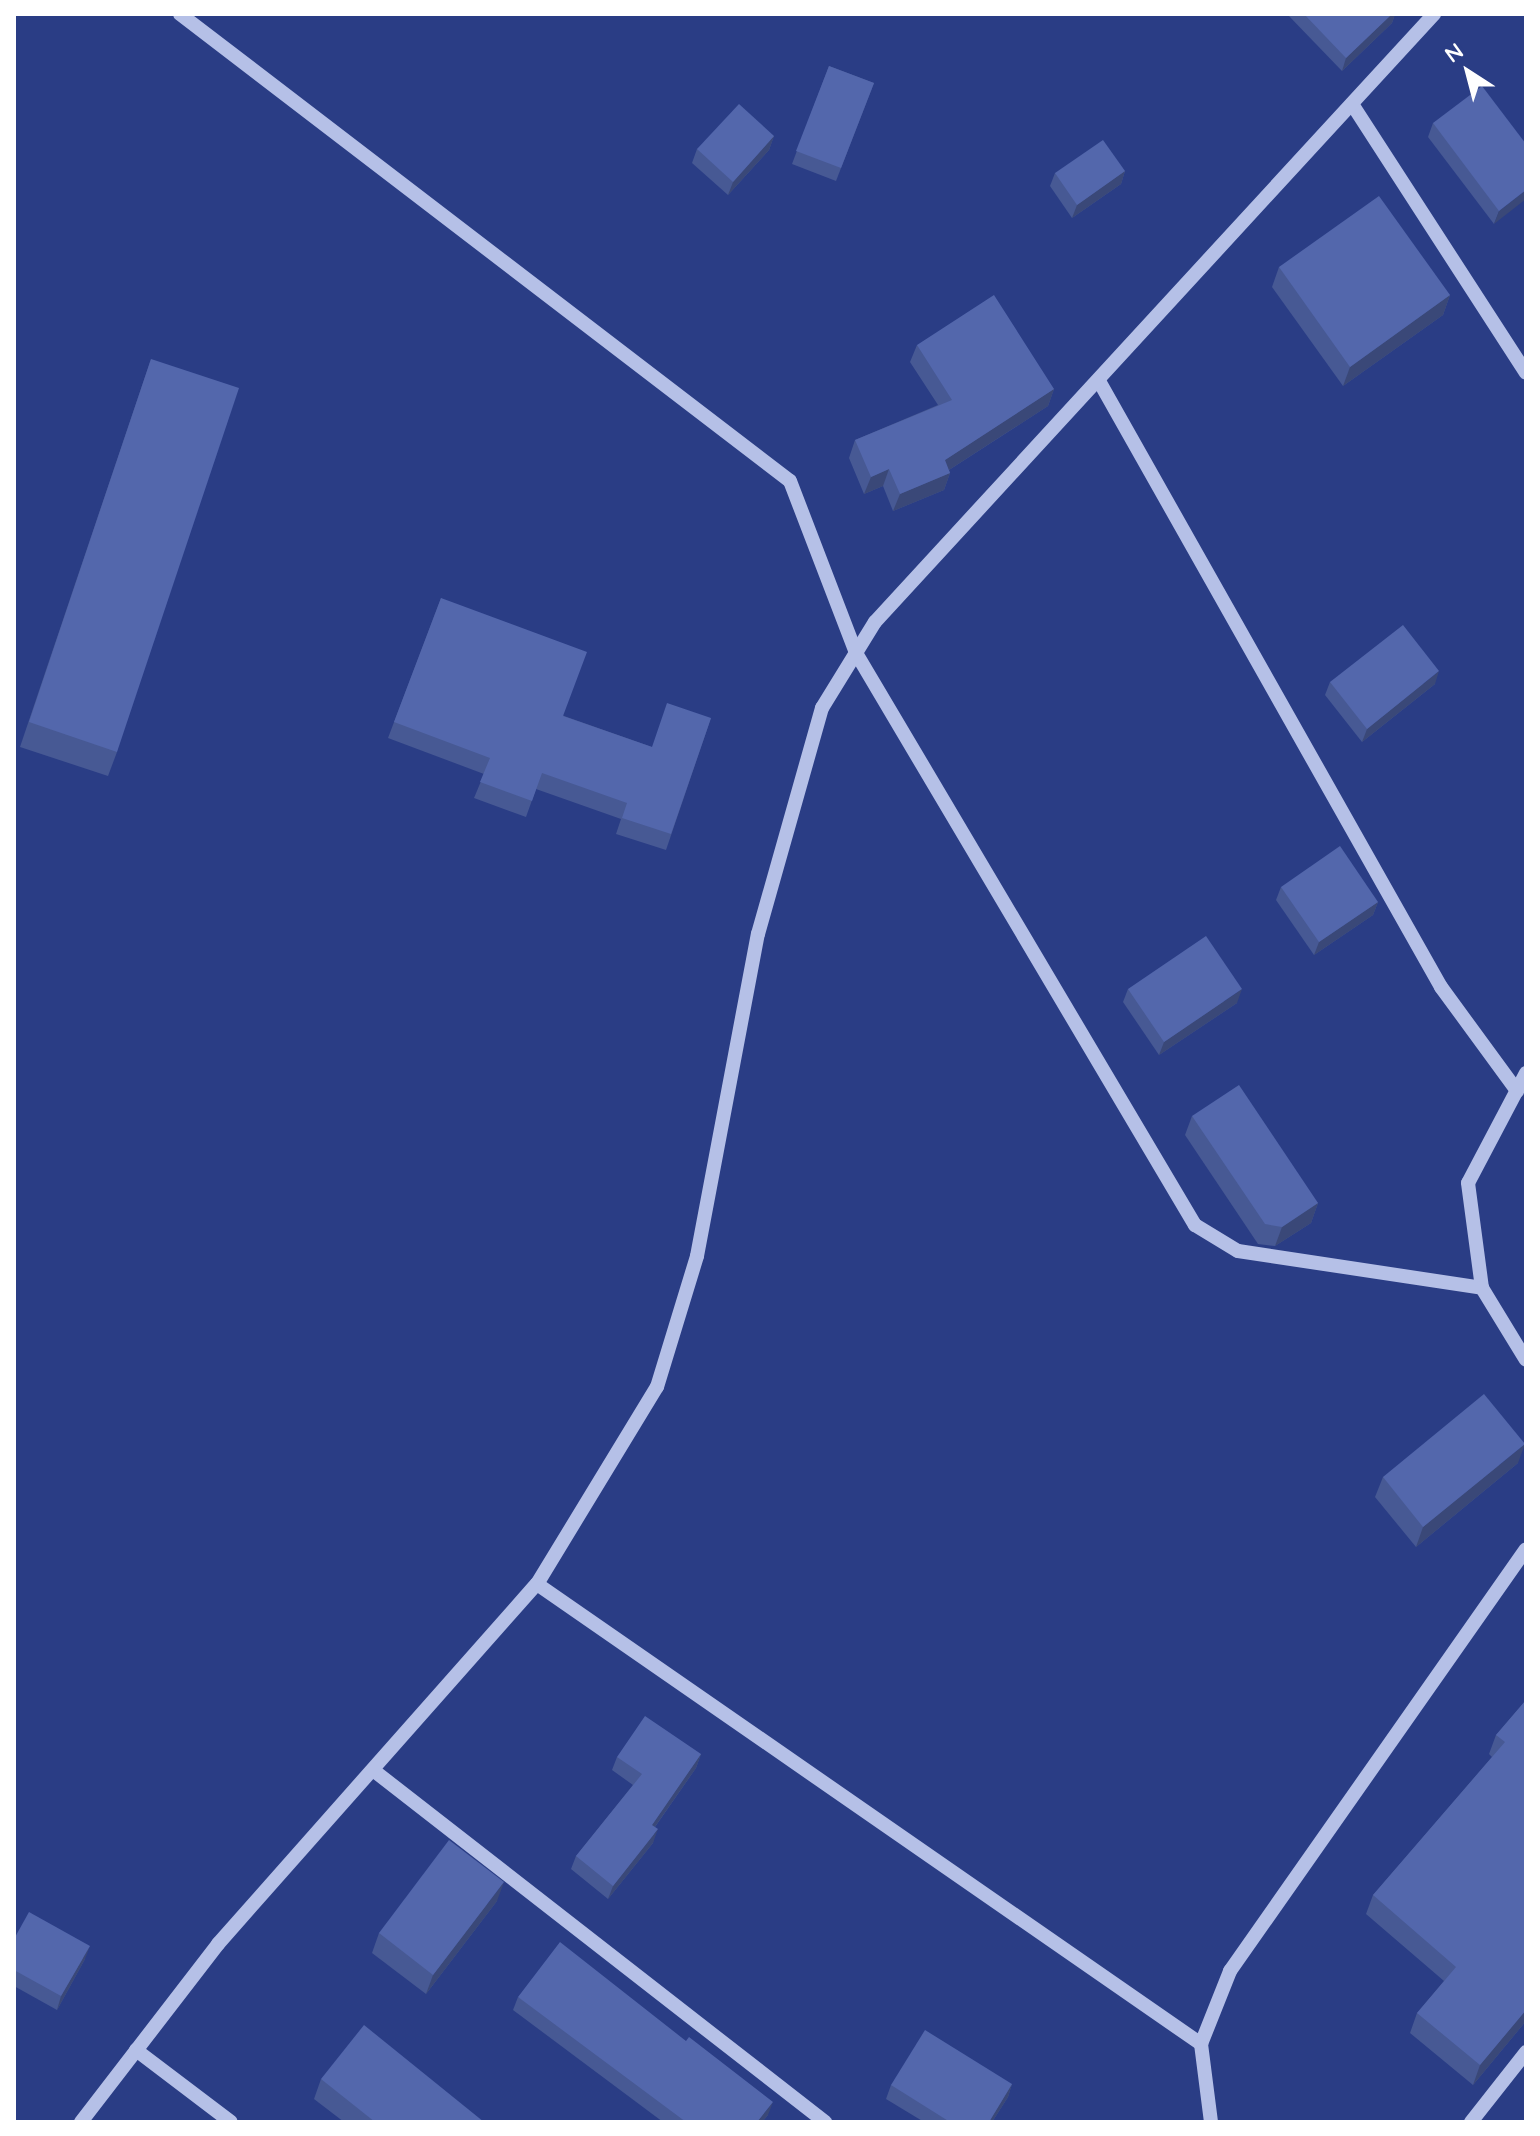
<!DOCTYPE html>
<html>
<head>
<meta charset="utf-8">
<style>
  body { margin:0 }
  #map { position:relative; width:1540px; height:2136px; overflow:hidden; background:#2a3d85; font-family:Quicksand,sans-serif }
  div>[style] { position:absolute }
  .minor>* { height:14px; margin:-7px; padding:0 7px; transform-origin:7px; border-radius:7px; background:#b5c0e7 }
  .wall>* { inset:0; background:#475994 }
  .shaded-wall>* { inset:0; background:#3a4878 }
  .building>* { inset:0; background:#5367ac }
  span { translate:-50% -50%; white-space:nowrap; text-align:center; line-height:1.15; -webkit-text-stroke:6px #2a3d85; paint-order:stroke }
  .frame { position:absolute; inset:0; border:16px solid #fff; pointer-events:none }
  .north { position:absolute; left:1428px; top:32px; width:80px; height:80px; -webkit-text-stroke:6px #2a3d85; paint-order:stroke; rotate:324deg; font-size:22px; font-weight:700; line-height:32px; text-align:center; color:#fff }
  .north::after { content:''; display:block; margin:auto; width:28px; height:36px; background:#fff; clip-path:polygon(50% 0,100% 100%,50% 72%,0 100%) }
</style>
</head>
<body>
<div id="map">
  <div class="minor">
    <div style="left:180px;top:14px;width:768px;rotate:37.44deg"></div>
    <div style="left:790px;top:481px;width:184px;rotate:69deg"></div>
    <div style="left:856px;top:653px;width:665px;rotate:59.35deg"></div>
    <div style="left:1195px;top:1225px;width:50px;rotate:31.2deg"></div>
    <div style="left:1238px;top:1251px;width:247px;rotate:8.6deg"></div>
    <div style="left:1352px;top:104px;width:320px;rotate:57.1deg"></div>
    <div style="left:1099px;top:381px;width:696px;rotate:60.56deg"></div>
    <div style="left:1441px;top:987px;width:129px;rotate:53.8deg"></div>
    <div style="left:1526px;top:1073px;width:124px;rotate:117.8deg"></div>
    <div style="left:1468px;top:1183px;width:106px;rotate:82.4deg"></div>
    <div style="left:1482px;top:1288px;width:84px;rotate:58.6deg"></div>
    <div style="left:537px;top:1584px;width:808px;rotate:34.71deg"></div>
    <div style="left:373px;top:1770px;width:573px;rotate:37.91deg"></div>
    <div style="left:136px;top:2050px;width:119px;rotate:37.2deg"></div>
    <div style="left:81px;top:2122px;width:225px;rotate:-52.4deg"></div>
    <div style="left:218px;top:1944px;width:481px;rotate:-48.5deg"></div>
    <div style="left:537px;top:1584px;width:231px;rotate:-58.7deg"></div>
    <div style="left:657px;top:1387px;width:137px;rotate:-73deg"></div>
    <div style="left:697px;top:1256px;width:328px;rotate:-79.3deg"></div>
    <div style="left:758px;top:934px;width:235px;rotate:-74.2deg"></div>
    <div style="left:822px;top:708px;width:101px;rotate:-58.4deg"></div>
    <div style="left:875px;top:622px;width:826px;rotate:-47.4deg"></div>
    <div style="left:1211px;top:2122px;width:79px;rotate:-97.3deg"></div>
    <div style="left:1201px;top:2044px;width:79px;rotate:-68.3deg"></div>
    <div style="left:1230px;top:1971px;width:515px;rotate:-54.95deg"></div>
    <div style="left:1471px;top:2122px;width:89px;rotate:-51.8deg"></div>
  </div>
  <div class="wall">
    <div style="clip-path:polygon(1287px 14px,1395px 14px,1392px 23px,1342px 71px)"></div>
    <div style="clip-path:polygon(829px 66px,874px 83px,836px 181px,792px 164px)"></div>
    <div style="clip-path:polygon(1433px 123px,1526px 144px,1494px 224px,1428px 137px)"></div>
    <div style="clip-path:polygon(774px 136px,769px 150px,728px 195px,692px 163px,697px 149px)"></div>
    <div style="clip-path:polygon(1125px 171px,1121px 184px,1072px 218px,1050px 186px,1055px 173px)"></div>
    <div style="clip-path:polygon(1279px 267px,1450px 295px,1443px 315px,1343px 386px,1272px 287px)"></div>
    <div style="clip-path:polygon(917px 345px,1054px 389px,1048px 406px,949px 470px,950px 473px,944px 490px,893px 511px,883px 486px,864px 494px,849px 458px,855px 440px,938px 405px,910px 362px)"></div>
    <div style="clip-path:polygon(151px 359px,117px 752px,108px 776px,20px 747px)"></div>
    <div style="clip-path:polygon(441px 598px,564px 716px,652px 747px,711px 718px,666px 850px,616px 834px,621px 819px,536px 789px,526px 817px,474px 798px,484px 774px,388px 738px)"></div>
    <div style="clip-path:polygon(1330px 682px,1435px 684px,1362px 742px,1325px 695px)"></div>
    <div style="clip-path:polygon(1281px 887px,1378px 902px,1373px 915px,1314px 955px,1276px 900px)"></div>
    <div style="clip-path:polygon(1128px 989px,1237px 1003px,1159px 1055px,1123px 1002px)"></div>
    <div style="clip-path:polygon(1192px 1116px,1318px 1203px,1311px 1223px,1275px 1246px,1258px 1244px,1185px 1135px)"></div>
    <div style="clip-path:polygon(1518px 1463px,1416px 1547px,1375px 1497px,1383px 1477px)"></div>
    <div style="clip-path:polygon(1526px 1700px,1526px 2021px,1473px 2085px,1410px 2033px,1417px 2013px,1444px 1981px,1366px 1914px,1373px 1895px,1492px 1757px,1489px 1754px,1496px 1735px)"></div>
    <div style="clip-path:polygon(701px 1754px,696px 1768px,655px 1827px,653px 1843px,608px 1899px,571px 1869px,576px 1856px,633px 1785px,612px 1770px,617px 1757px)"></div>
    <div style="clip-path:polygon(497px 1901px,426px 1994px,372px 1953px,379px 1933px)"></div>
    <div style="clip-path:polygon(14px 1939px,85px 1959px,57px 2010px,14px 1986px)"></div>
    <div style="clip-path:polygon(518px 1997px,768px 2115px,762px 2122px,663px 2122px,513px 2010px)"></div>
    <div style="clip-path:polygon(321px 2079px,484px 2122px,344px 2122px,314px 2099px)"></div>
    <div style="clip-path:polygon(1012px 2084px,1008px 2097px,992px 2122px,924px 2122px,886px 2099px,891px 2085px)"></div>
  </div>
  <div class="shaded-wall">
    <div style="clip-path:polygon(1392px 14px,1395px 14px,1392px 23px,1342px 71px,1346px 58px)"></div>
    <div style="clip-path:polygon(774px 136px,769px 150px,728px 195px,733px 182px)"></div>
    <div style="clip-path:polygon(1125px 171px,1121px 184px,1072px 218px,1077px 205px)"></div>
    <div style="clip-path:polygon(1526px 190px,1526px 199px,1494px 224px,1499px 211px)"></div>
    <div style="clip-path:polygon(1450px 295px,1443px 315px,1343px 386px,1350px 367px)"></div>
    <div style="clip-path:polygon(1054px 389px,1048px 406px,938px 477px,945px 460px)"></div>
    <div style="clip-path:polygon(889px 469px,883px 486px,864px 494px,871px 477px)"></div>
    <div style="clip-path:polygon(950px 473px,944px 490px,893px 511px,900px 494px)"></div>
    <div style="clip-path:polygon(1439px 671px,1435px 684px,1362px 742px,1367px 729px)"></div>
    <div style="clip-path:polygon(1378px 902px,1373px 915px,1314px 955px,1319px 942px)"></div>
    <div style="clip-path:polygon(1242px 989px,1237px 1003px,1159px 1055px,1164px 1042px)"></div>
    <div style="clip-path:polygon(1318px 1203px,1311px 1223px,1275px 1246px,1282px 1227px)"></div>
    <div style="clip-path:polygon(1525px 1444px,1518px 1463px,1416px 1547px,1423px 1527px)"></div>
    <div style="clip-path:polygon(701px 1754px,696px 1768px,647px 1838px,652px 1825px)"></div>
    <div style="clip-path:polygon(658px 1829px,653px 1843px,608px 1899px,613px 1886px)"></div>
    <div style="clip-path:polygon(504px 1882px,497px 1901px,426px 1994px,433px 1975px)"></div>
    <div style="clip-path:polygon(90px 1946px,85px 1959px,57px 2010px,61px 1996px)"></div>
    <div style="clip-path:polygon(1526px 2010px,1526px 2021px,1473px 2085px,1480px 2065px)"></div>
    <div style="clip-path:polygon(1012px 2084px,1008px 2097px,992px 2122px,989px 2122px)"></div>
    <div style="clip-path:polygon(773px 2102px,768px 2115px,762px 2122px,757px 2122px)"></div>
  </div>
  <div class="building">
    <div style="clip-path:polygon(1304px 14px,1392px 14px,1346px 58px)"></div>
    <div style="clip-path:polygon(829px 66px,874px 83px,841px 168px,796px 151px)"></div>
    <div style="clip-path:polygon(1482px 86px,1526px 144px,1526px 190px,1499px 211px,1433px 123px)"></div>
    <div style="clip-path:polygon(739px 104px,774px 136px,733px 182px,697px 149px)"></div>
    <div style="clip-path:polygon(1103px 140px,1125px 171px,1077px 205px,1055px 173px)"></div>
    <div style="clip-path:polygon(1379px 196px,1450px 295px,1350px 367px,1279px 267px)"></div>
    <div style="clip-path:polygon(994px 295px,1054px 389px,945px 460px,950px 473px,900px 494px,889px 469px,871px 477px,855px 440px,952px 400px,917px 345px)"></div>
    <div style="clip-path:polygon(151px 359px,239px 388px,117px 752px,29px 722px)"></div>
    <div style="clip-path:polygon(441px 598px,587px 652px,563px 716px,652px 747px,667px 703px,711px 718px,671px 834px,622px 818px,627px 803px,542px 773px,532px 801px,480px 782px,490px 758px,394px 722px)"></div>
    <div style="clip-path:polygon(1403px 625px,1439px 671px,1367px 729px,1330px 682px)"></div>
    <div style="clip-path:polygon(1340px 846px,1378px 902px,1319px 942px,1281px 887px)"></div>
    <div style="clip-path:polygon(1206px 936px,1242px 989px,1164px 1042px,1128px 989px)"></div>
    <div style="clip-path:polygon(1239px 1085px,1318px 1203px,1282px 1227px,1265px 1224px,1192px 1116px)"></div>
    <div style="clip-path:polygon(1484px 1394px,1525px 1444px,1423px 1527px,1383px 1477px)"></div>
    <div style="clip-path:polygon(1526px 1700px,1526px 2010px,1480px 2065px,1417px 2013px,1456px 1967px,1373px 1895px,1505px 1742px,1496px 1735px)"></div>
    <div style="clip-path:polygon(645px 1716px,701px 1754px,652px 1825px,658px 1829px,613px 1886px,576px 1856px,642px 1774px,617px 1757px)"></div>
    <div style="clip-path:polygon(449px 1840px,504px 1882px,433px 1975px,379px 1933px)"></div>
    <div style="clip-path:polygon(29px 1912px,90px 1946px,61px 1996px,14px 1970px,14px 1939px)"></div>
    <div style="clip-path:polygon(560px 1942px,686px 2041px,689px 2037px,773px 2102px,757px 2122px,686px 2122px,518px 1997px)"></div>
    <div style="clip-path:polygon(364px 2025px,484px 2122px,375px 2122px,321px 2079px)"></div>
    <div style="clip-path:polygon(925px 2030px,1012px 2084px,989px 2122px,950px 2122px,891px 2085px)"></div>
  </div>
  <div class="frame"></div>
  <div class="north">N</div>
</div>
</body>
</html>
